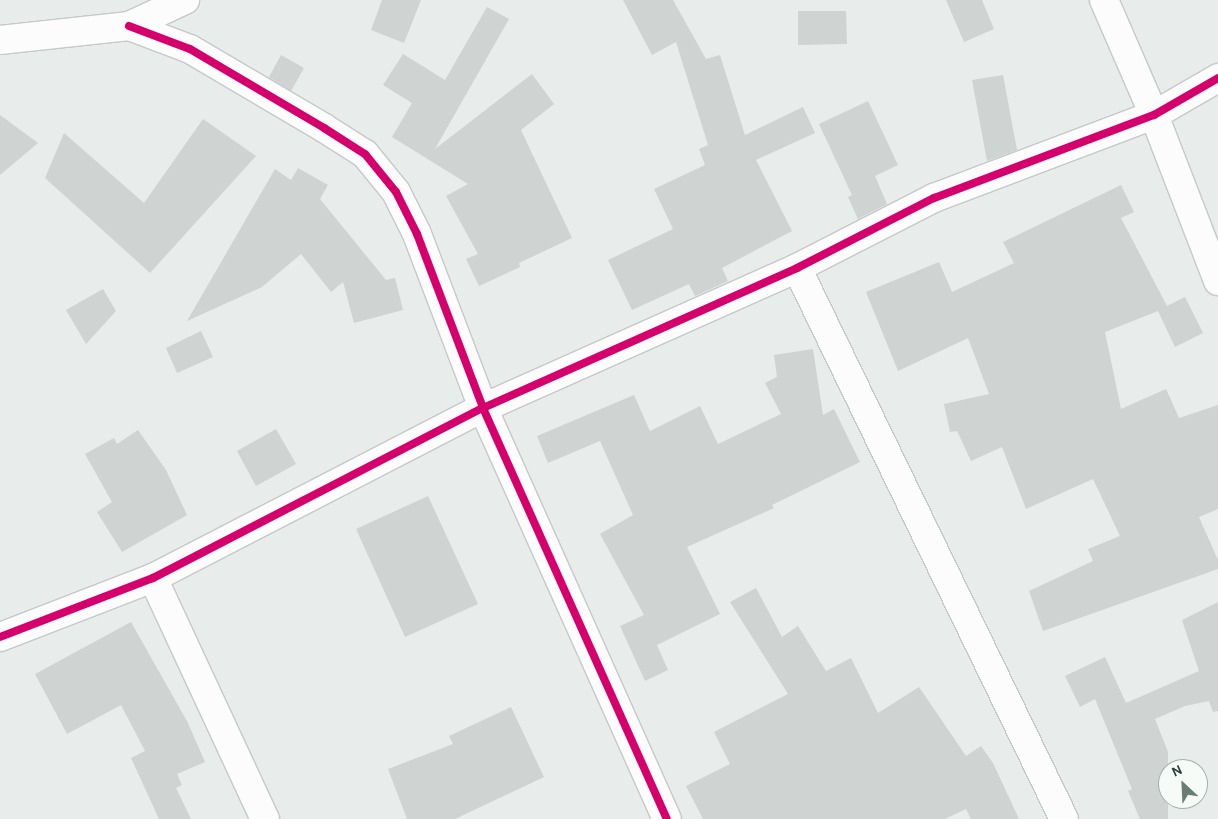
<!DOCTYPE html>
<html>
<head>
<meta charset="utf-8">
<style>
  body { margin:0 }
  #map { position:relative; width:1218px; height:819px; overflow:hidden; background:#e8ecea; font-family:Karla,sans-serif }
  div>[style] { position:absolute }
  .building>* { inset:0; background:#cfd3d1 }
  .roads { filter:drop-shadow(1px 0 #c5c9c7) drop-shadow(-1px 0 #c5c9c7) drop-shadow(0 1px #c5c9c7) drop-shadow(0 -1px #c5c9c7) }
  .street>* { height:28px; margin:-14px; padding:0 14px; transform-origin:14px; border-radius:14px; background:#fcfcfc }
  .cycleway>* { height:8px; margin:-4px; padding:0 4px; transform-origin:4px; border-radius:4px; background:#d6006c }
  span { translate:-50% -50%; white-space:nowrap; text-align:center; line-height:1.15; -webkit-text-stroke:5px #f6fbf8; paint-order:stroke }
  .north { position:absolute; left:1158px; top:759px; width:50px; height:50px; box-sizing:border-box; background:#f6fbf8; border:1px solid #a2b1ab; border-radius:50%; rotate:335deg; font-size:14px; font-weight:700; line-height:20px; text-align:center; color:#244138 }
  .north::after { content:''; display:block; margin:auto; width:18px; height:22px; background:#697d76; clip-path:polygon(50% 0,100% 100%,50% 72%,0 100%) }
</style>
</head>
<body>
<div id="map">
  <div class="building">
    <div style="clip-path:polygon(382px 0,421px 0,404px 43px,371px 30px)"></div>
    <div style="clip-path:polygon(623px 0,673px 0,706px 59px,720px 55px,745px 135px,803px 107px,815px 133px,756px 160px,792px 231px,722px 268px,728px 281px,695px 296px,689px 284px,632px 310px,608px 260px,673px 229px,654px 189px,705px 165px,699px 149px,708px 145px,676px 42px,652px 55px)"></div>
    <div style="clip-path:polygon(946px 0,982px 0,994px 29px,964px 42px)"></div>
    <div style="clip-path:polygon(487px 7px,509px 19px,435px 149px,532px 74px,554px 104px,521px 130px,572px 238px,519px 263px,520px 267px,479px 286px,466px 259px,478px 254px,446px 196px,468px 184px,392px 137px,412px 103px,383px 85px,403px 54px,445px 80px)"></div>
    <div style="clip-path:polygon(798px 11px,846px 11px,847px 44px,798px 45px)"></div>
    <div style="clip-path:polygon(281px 55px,304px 68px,291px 91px,269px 77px)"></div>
    <div style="clip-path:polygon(1003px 75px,1017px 150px,987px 161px,972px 80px)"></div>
    <div style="clip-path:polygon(868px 101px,898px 165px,875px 176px,887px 204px,858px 219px,848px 197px,852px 195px,819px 124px)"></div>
    <div style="clip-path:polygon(0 115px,38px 143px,0 175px)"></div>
    <div style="clip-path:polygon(203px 119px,256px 156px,150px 273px,45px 178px,64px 133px,144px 203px)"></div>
    <div style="clip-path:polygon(298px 168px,328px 185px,320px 199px,386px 280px,395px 278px,403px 310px,354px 323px,343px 282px,331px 292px,301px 254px,262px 287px,187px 321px,275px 169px,291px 180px)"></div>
    <div style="clip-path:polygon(1121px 185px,1134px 212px,1121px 218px,1167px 306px,1185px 297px,1203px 333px,1175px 347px,1158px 311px,1105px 332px,1121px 409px,1166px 389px,1179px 418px,1218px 405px,1218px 509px,1199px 517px,1218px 560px,1218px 569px,1043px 631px,1029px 591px,1093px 561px,1088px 549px,1120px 536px,1093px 479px,1026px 509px,1002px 447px,971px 461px,957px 431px,950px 432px,944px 404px,989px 394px,968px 338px,898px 371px,866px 292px,939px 262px,952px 292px,1014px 263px,1003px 242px)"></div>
    <div style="clip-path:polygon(103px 289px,116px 311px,86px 344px,66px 310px)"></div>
    <div style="clip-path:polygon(201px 331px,213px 357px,177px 373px,166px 348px)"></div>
    <div style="clip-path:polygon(813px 349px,823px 415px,834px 409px,860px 462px,772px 505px,774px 508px,687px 547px,720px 614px,657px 645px,668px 670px,645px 681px,620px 626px,644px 615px,600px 534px,633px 515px,600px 441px,548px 463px,537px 436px,634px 395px,650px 431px,700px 406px,718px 444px,781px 414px,765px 383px,777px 377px,774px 355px)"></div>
    <div style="clip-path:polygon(276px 429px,296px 464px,256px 486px,237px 451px)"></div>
    <div style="clip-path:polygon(138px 430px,166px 470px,187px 515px,122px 552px,97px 512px,112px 502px,85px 454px,114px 438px,117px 444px)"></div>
    <div style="clip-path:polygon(428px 496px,478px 604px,405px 637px,356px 529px)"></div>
    <div style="clip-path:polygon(756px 588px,782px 637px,798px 626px,826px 671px,851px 658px,878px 713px,919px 687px,966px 756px,981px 746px,993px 763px,1019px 819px,971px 819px,966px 809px,945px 819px,703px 819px,686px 786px,730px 764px,714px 732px,788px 694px,730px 602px)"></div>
    <div style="clip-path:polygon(1218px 602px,1218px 711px,1213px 712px,1209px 701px,1185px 706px,1155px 719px,1168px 752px,1168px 819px,1140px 819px,1128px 791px,1132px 789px,1095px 699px,1080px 707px,1065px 676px,1105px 657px,1126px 703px,1199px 671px,1182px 620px)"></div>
    <div style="clip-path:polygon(131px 622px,188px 723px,205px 762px,177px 774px,182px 785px,176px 788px,191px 819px,159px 819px,131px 758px,145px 751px,121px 705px,67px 734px,35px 674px)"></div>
    <div style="clip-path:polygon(511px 707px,544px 777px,455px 819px,407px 819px,388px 769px,453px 744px,449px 736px)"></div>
  </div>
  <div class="roads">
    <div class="street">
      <div style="left:1104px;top:0;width:125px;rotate:66.5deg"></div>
      <div style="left:1154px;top:115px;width:178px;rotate:68.9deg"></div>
      <div style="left:129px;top:26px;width:65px;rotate:20.7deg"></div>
      <div style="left:190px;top:49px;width:156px;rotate:30.5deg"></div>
      <div style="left:324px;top:128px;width:49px;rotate:32.4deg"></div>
      <div style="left:365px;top:154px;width:49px;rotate:50.8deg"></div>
      <div style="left:396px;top:192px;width:47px;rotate:63.4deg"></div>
      <div style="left:417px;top:234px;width:186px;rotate:69.2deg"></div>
      <div style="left:483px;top:408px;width:450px;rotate:65.9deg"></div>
      <div style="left:0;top:40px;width:130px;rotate:-6.2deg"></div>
      <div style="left:129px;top:26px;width:62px;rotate:-24.9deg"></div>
      <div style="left:797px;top:268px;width:612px;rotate:64.15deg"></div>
      <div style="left:153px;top:578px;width:266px;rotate:65.1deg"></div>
      <div style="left:0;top:637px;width:164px;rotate:-21.1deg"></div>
      <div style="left:153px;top:578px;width:371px;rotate:-27.3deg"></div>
      <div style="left:483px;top:408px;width:344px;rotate:-24deg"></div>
      <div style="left:797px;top:268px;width:154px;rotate:-27.1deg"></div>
      <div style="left:934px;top:198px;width:235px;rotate:-20.7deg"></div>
      <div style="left:1154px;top:115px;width:74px;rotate:-30deg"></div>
    </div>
  </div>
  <div class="cycleway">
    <div style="left:129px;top:26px;width:65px;rotate:20.7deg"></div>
    <div style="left:190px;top:49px;width:156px;rotate:30.5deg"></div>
    <div style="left:324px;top:128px;width:49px;rotate:32.4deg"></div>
    <div style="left:365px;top:154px;width:49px;rotate:50.8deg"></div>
    <div style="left:396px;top:192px;width:47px;rotate:63.4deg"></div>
    <div style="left:417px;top:234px;width:186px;rotate:69.2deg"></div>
    <div style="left:483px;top:408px;width:450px;rotate:65.9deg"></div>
    <div style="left:0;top:637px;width:164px;rotate:-21.1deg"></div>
    <div style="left:153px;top:578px;width:371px;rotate:-27.3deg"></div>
    <div style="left:483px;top:408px;width:344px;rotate:-24deg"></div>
    <div style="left:797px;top:268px;width:154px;rotate:-27.1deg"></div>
    <div style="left:934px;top:198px;width:235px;rotate:-20.7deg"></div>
    <div style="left:1154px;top:115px;width:74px;rotate:-30deg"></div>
  </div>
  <div class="north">N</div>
</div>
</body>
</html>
